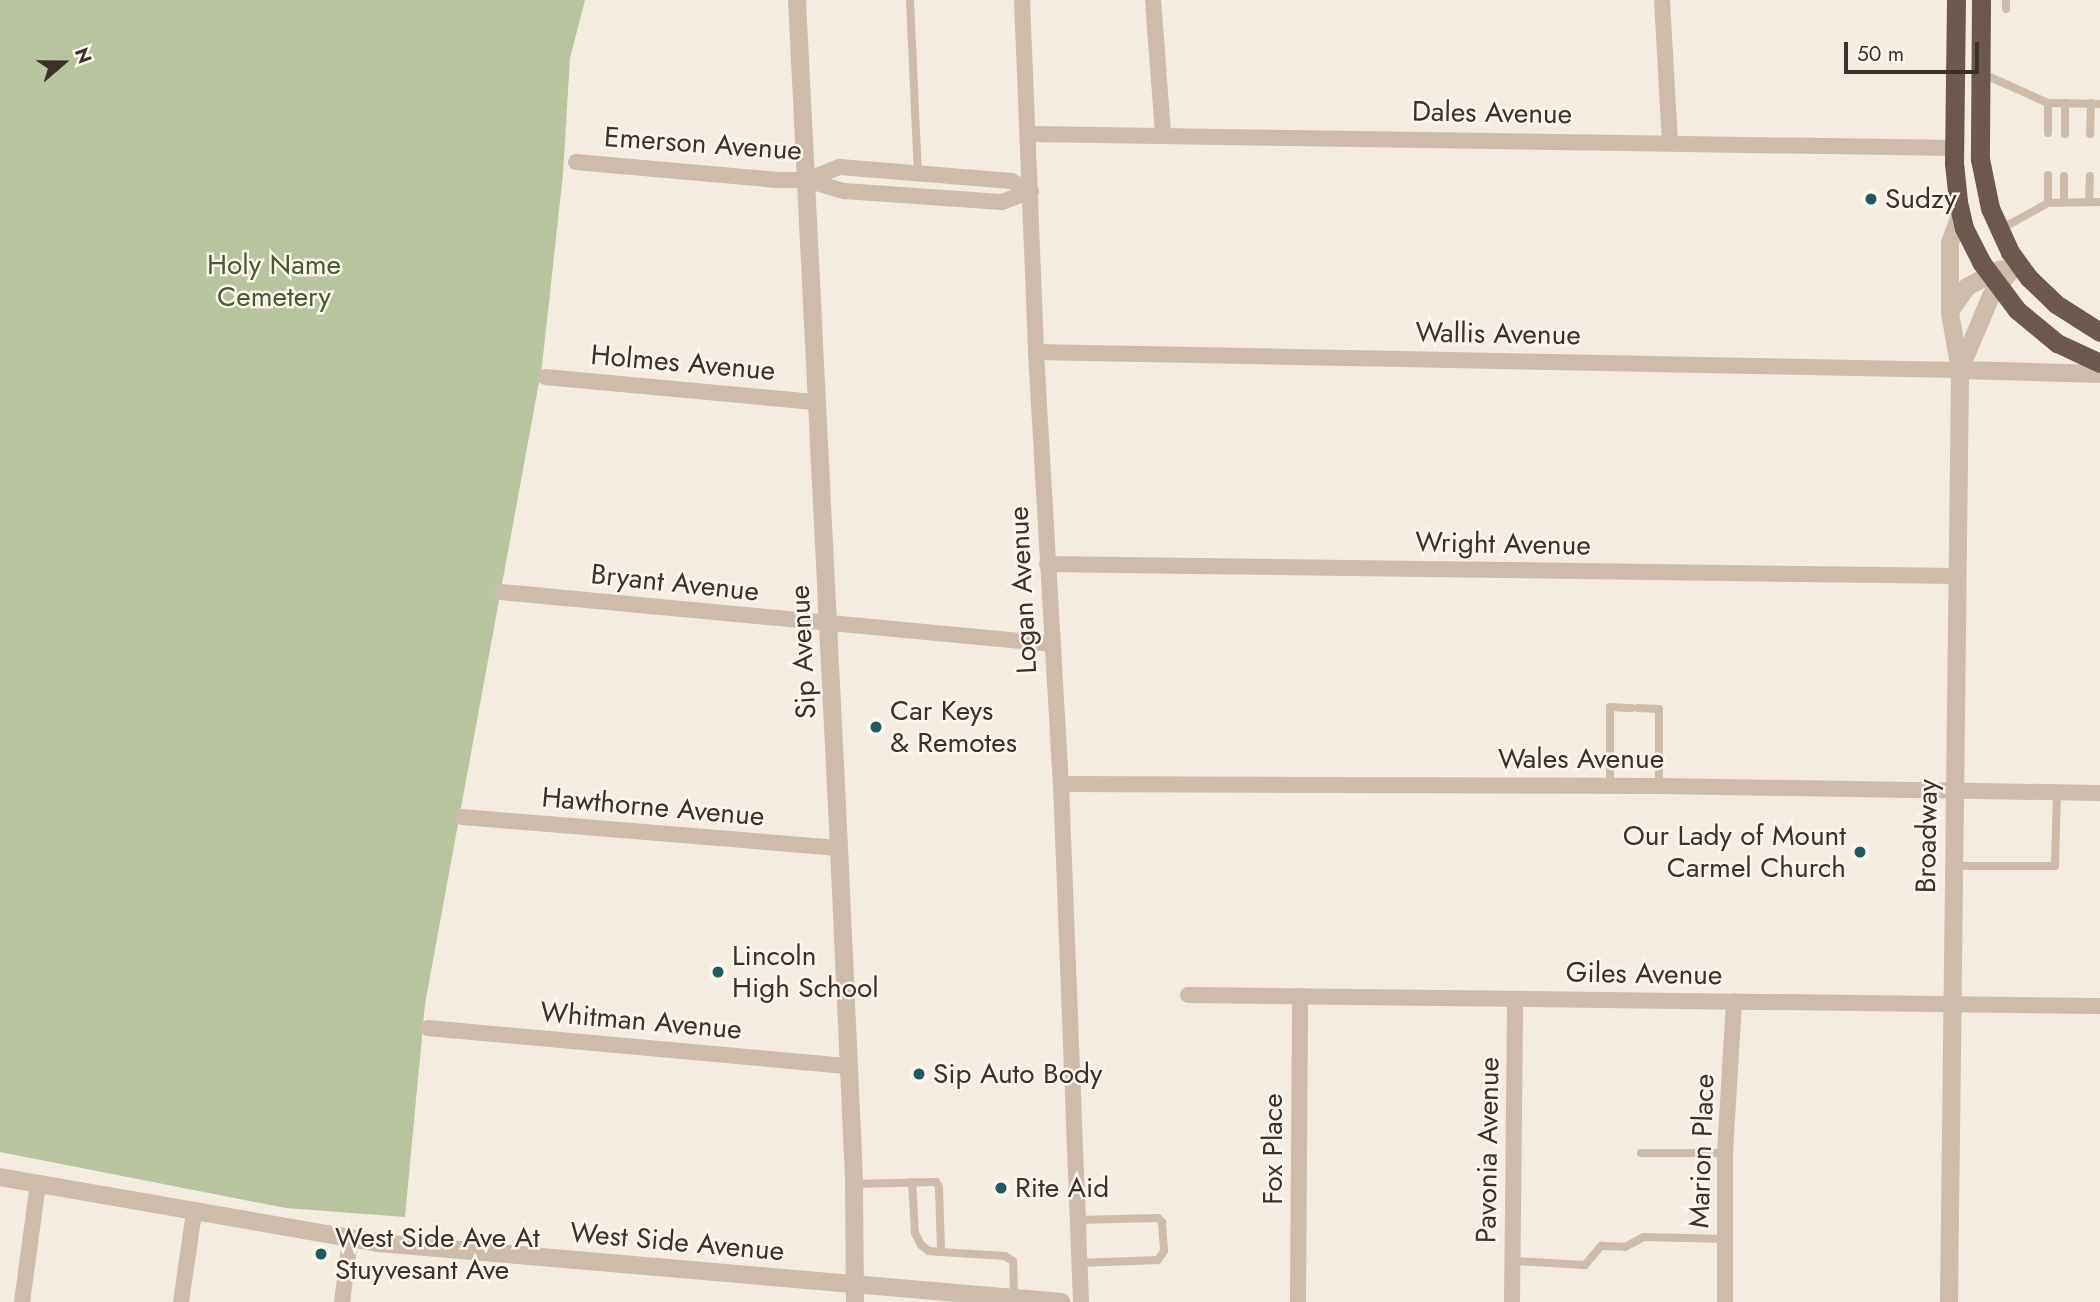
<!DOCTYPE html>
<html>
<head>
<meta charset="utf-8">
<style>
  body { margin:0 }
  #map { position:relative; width:2100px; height:1302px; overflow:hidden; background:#f4ebe1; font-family:Jost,sans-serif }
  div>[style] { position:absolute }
  .green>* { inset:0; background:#b8c4a0 }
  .service>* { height:8px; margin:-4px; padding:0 4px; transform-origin:4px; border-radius:4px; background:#cdbbac }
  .minor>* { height:16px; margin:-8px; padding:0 8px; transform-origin:8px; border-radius:8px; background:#cdbbac }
  .tertiary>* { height:18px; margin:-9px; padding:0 9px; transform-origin:9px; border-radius:9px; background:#cdbbac }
  .trunk>* { height:19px; margin:-9.5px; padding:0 9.5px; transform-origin:9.5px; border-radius:9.5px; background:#6c584f }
  .dots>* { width:19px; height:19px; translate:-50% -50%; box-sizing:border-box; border:4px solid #fbf5ee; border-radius:50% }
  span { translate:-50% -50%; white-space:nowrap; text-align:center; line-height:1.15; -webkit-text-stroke:5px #fbf5ee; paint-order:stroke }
  .street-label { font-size:28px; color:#3b302b }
  .poi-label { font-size:28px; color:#3b302b }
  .left { translate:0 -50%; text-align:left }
  .right { translate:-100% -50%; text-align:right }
  .park-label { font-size:28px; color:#4a5a2e }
  .north { position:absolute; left:28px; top:28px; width:70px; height:70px; -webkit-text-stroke:5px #fbf5ee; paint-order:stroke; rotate:70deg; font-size:19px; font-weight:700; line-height:28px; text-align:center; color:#3b302b }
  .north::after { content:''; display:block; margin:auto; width:24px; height:32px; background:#3b302b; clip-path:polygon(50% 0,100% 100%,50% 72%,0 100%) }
  .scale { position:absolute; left:1844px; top:42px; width:135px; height:32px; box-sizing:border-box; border:4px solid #3b302b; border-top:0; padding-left:9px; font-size:21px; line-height:24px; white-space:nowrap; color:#3b302b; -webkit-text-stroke:5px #fbf5ee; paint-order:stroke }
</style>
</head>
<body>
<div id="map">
  <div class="green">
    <div style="clip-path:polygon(0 0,585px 0,570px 58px,563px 174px,542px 366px,425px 1004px,405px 1217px,286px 1208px,0 1152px)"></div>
  </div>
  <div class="service">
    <div style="left:910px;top:0;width:174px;rotate:87.4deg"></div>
    <div style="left:2006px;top:9px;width:9px;rotate:-90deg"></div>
    <div style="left:1983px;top:74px;width:71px;rotate:24deg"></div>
    <div style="left:2048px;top:103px;width:52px;rotate:1.1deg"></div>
    <div style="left:2048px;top:103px;width:30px;rotate:90deg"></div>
    <div style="left:2065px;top:134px;width:31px;rotate:-90deg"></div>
    <div style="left:2090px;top:134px;width:31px;rotate:-88deg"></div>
    <div style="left:2048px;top:175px;width:28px;rotate:90deg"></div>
    <div style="left:2048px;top:203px;width:52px;rotate:-1.1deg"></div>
    <div style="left:2064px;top:202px;width:26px;rotate:-90deg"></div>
    <div style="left:2089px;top:202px;width:26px;rotate:-88deg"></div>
    <div style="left:2001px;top:229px;width:54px;rotate:-29deg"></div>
    <div style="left:1638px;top:708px;width:21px;rotate:3deg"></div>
    <div style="left:1659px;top:709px;width:77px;rotate:90deg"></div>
    <div style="left:1610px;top:785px;width:78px;rotate:-90deg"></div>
    <div style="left:1610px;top:707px;width:22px;rotate:3deg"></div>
    <div style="left:1954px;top:866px;width:101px"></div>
    <div style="left:2055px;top:866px;width:74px;rotate:-88.5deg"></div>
    <div style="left:1641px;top:1153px;width:84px"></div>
    <div style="left:912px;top:1182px;width:51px;rotate:86.6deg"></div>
    <div style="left:915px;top:1233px;width:13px;rotate:63deg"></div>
    <div style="left:921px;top:1245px;width:10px;rotate:37deg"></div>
    <div style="left:929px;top:1251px;width:12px;rotate:5deg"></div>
    <div style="left:855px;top:1184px;width:81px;rotate:-1.4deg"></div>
    <div style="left:936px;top:1182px;width:6px;rotate:59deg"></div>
    <div style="left:939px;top:1187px;width:65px;rotate:88.2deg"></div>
    <div style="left:941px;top:1252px;width:64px;rotate:3.6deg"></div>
    <div style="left:1005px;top:1256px;width:9px;rotate:32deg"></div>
    <div style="left:1013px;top:1261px;width:37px;rotate:88deg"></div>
    <div style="left:1078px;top:1220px;width:80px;rotate:-1.4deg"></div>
    <div style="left:1158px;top:1218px;width:6px;rotate:45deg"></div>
    <div style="left:1162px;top:1222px;width:29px;rotate:86deg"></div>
    <div style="left:1164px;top:1251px;width:11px;rotate:124deg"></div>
    <div style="left:1158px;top:1260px;width:78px;rotate:177.8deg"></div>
    <div style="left:1513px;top:1261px;width:72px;rotate:3.2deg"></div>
    <div style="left:1585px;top:1265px;width:25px;rotate:-50deg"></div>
    <div style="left:1601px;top:1246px;width:24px;rotate:2deg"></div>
    <div style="left:1625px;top:1247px;width:21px;rotate:-28deg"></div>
    <div style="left:1644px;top:1237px;width:81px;rotate:1.4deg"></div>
  </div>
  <div class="minor">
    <div style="left:1022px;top:0;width:370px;rotate:87.7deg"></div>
    <div style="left:1037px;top:370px;width:415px;rotate:86.7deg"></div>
    <div style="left:1061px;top:784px;width:518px;rotate:87.79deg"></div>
    <div style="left:1153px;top:0;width:134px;rotate:85.7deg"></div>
    <div style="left:1662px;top:0;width:142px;rotate:86.8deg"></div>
    <div style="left:1029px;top:134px;width:925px;rotate:0.87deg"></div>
    <div style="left:576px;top:162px;width:202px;rotate:5.1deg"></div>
    <div style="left:777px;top:180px;width:30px"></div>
    <div style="left:807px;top:180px;width:35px;rotate:-22deg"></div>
    <div style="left:840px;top:167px;width:172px;rotate:4.7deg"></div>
    <div style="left:1011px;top:181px;width:22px;rotate:27deg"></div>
    <div style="left:807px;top:180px;width:39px;rotate:17deg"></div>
    <div style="left:844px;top:191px;width:158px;rotate:4deg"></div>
    <div style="left:1002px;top:202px;width:31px;rotate:-21deg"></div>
    <div style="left:1036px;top:352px;width:924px;rotate:1.12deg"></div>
    <div style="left:545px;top:377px;width:273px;rotate:5.3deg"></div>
    <div style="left:1047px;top:564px;width:910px;rotate:0.76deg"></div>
    <div style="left:501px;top:592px;width:554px;rotate:5.38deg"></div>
    <div style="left:1061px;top:784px;width:598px;rotate:0.19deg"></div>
    <div style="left:1659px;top:786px;width:441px;rotate:0.9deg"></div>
    <div style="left:462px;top:817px;width:378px;rotate:4.7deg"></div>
    <div style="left:1188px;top:995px;width:912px;rotate:0.69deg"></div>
    <div style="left:428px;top:1028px;width:423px;rotate:5.2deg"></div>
    <div style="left:22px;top:1302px;width:119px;rotate:-82.3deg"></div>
    <div style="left:181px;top:1302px;width:90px;rotate:-81.7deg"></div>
    <div style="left:342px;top:1302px;width:63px;rotate:-82.6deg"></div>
    <div style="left:1298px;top:1302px;width:306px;rotate:-89.6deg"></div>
    <div style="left:1512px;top:1302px;width:303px;rotate:-89.4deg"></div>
    <div style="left:1725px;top:1302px;width:149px;rotate:-90deg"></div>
    <div style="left:1725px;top:1153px;width:152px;rotate:-86.6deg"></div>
  </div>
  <div class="tertiary">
    <div style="left:797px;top:0;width:849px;rotate:87.16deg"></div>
    <div style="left:839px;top:848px;width:336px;rotate:87.4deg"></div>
    <div style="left:854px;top:1184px;width:118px;rotate:89.5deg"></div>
    <div style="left:1951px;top:310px;width:28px;rotate:-55deg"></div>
    <div style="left:1967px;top:287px;width:38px;rotate:-28deg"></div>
    <div style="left:1960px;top:370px;width:140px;rotate:1.6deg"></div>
    <div style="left:1960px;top:370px;width:80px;rotate:-67.3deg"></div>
    <div style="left:1991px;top:296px;width:42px;rotate:-51.8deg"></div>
    <div style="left:0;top:1177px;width:385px;rotate:9.9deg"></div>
    <div style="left:379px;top:1243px;width:685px;rotate:4.94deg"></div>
    <div style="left:1949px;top:1302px;width:932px;rotate:-89.32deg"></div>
    <div style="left:1960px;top:370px;width:58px;rotate:-100deg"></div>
    <div style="left:1950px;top:313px;width:70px;rotate:-90deg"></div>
    <div style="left:1950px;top:243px;width:29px;rotate:-70deg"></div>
  </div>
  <div class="trunk">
    <div style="left:1956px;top:0;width:163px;rotate:90.7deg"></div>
    <div style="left:1954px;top:163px;width:39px;rotate:84deg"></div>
    <div style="left:1958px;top:202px;width:27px;rotate:77deg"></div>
    <div style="left:1964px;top:228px;width:38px;rotate:63deg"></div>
    <div style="left:1981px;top:262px;width:60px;rotate:53.1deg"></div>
    <div style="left:2017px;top:310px;width:52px;rotate:39.5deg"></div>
    <div style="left:2057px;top:343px;width:47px;rotate:24.9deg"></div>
    <div style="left:1981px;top:0;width:159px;rotate:90.4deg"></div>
    <div style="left:1980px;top:159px;width:50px;rotate:78.5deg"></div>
    <div style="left:1990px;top:208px;width:48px;rotate:65.6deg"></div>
    <div style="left:2010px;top:252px;width:32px;rotate:54deg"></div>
    <div style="left:2029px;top:278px;width:37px;rotate:44deg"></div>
    <div style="left:2056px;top:304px;width:52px;rotate:32.5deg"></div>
  </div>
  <div class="dots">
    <div style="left:1871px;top:199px;background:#1f5a5e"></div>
    <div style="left:876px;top:727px;background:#1f5a5e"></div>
    <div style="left:1860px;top:852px;background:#1f5a5e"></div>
    <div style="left:718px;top:972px;background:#1f5a5e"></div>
    <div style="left:919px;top:1074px;background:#1f5a5e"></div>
    <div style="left:1001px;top:1188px;background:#1f5a5e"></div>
    <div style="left:321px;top:1254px;background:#1f5a5e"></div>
  </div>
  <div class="street-label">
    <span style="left:1492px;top:113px;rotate:1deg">Dales Avenue</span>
    <span style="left:703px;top:144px;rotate:4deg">Emerson Avenue</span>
    <span style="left:1498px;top:334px;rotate:1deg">Wallis Avenue</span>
    <span style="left:683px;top:363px;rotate:5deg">Holmes Avenue</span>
    <span style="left:1503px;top:544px;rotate:1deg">Wright Avenue</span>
    <span style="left:675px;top:583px;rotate:6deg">Bryant Avenue</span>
    <span style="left:1023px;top:590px;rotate:-93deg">Logan Avenue</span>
    <span style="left:803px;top:652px;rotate:-93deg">Sip Avenue</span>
    <span style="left:1581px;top:759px">Wales Avenue</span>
    <span style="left:653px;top:807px;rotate:5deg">Hawthorne Avenue</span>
    <span style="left:1927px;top:836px;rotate:-89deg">Broadway</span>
    <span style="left:1644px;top:974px;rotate:1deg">Giles Avenue</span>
    <span style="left:641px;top:1021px;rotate:5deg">Whitman Avenue</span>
    <span style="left:1273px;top:1149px;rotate:-90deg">Fox Place</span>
    <span style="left:1488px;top:1150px;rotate:-89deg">Pavonia Avenue</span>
    <span style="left:1702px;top:1151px;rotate:-88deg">Marion Place</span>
    <span style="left:677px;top:1242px;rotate:5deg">West Side Avenue</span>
  </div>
  <div class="poi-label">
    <span class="left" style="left:1885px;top:199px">Sudzy</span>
    <span class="left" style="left:890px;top:727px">Car Keys<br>&amp; Remotes</span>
    <span class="right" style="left:1846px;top:852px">Our Lady of Mount<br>Carmel Church</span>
    <span class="left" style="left:732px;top:972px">Lincoln<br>High School</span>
    <span class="left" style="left:933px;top:1074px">Sip Auto Body</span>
    <span class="left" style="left:1015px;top:1188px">Rite Aid</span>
    <span class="left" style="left:335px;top:1254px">West Side Ave At<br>Stuyvesant Ave</span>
  </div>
  <div class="park-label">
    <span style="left:274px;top:281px">Holy Name<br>Cemetery</span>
  </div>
  <div class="north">N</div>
  <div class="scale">50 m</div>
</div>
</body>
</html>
